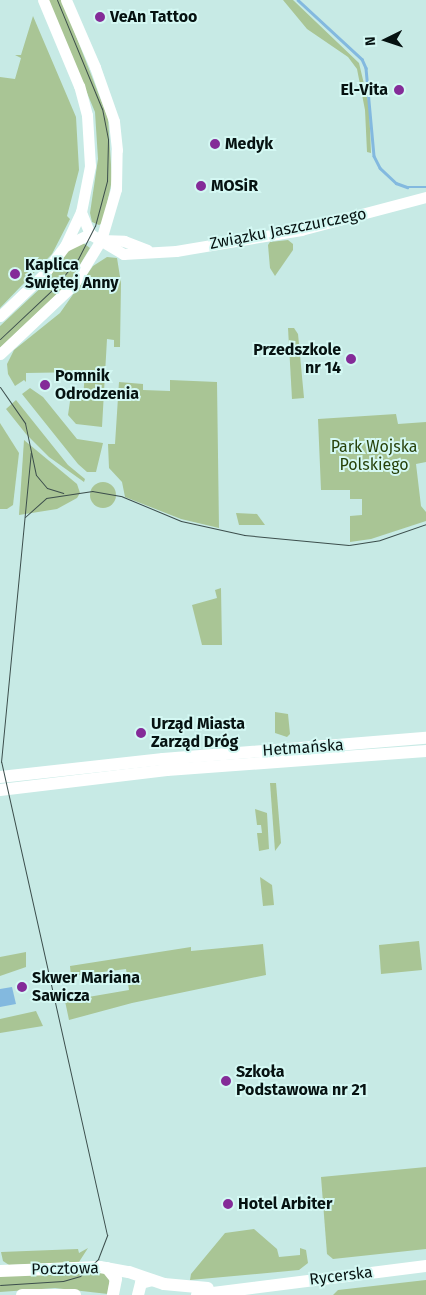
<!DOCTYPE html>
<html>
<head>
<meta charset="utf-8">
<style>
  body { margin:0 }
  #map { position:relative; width:426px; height:1295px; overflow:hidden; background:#c7eae5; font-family:"Fira Sans",sans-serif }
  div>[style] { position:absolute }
  .green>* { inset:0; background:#a9c595 }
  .round { border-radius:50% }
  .water>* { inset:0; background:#83b9df }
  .stream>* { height:2.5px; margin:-1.25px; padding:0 1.25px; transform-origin:1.25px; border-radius:1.25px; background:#83b9df }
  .tertiary>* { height:11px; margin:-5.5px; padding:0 5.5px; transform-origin:5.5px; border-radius:5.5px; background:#fff }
  .secondary>* { height:12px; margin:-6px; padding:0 6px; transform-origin:6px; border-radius:6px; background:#fff }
  .tram>* { height:1px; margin:-0.5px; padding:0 0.5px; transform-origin:0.5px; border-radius:0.5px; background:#3c4e4c }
  .dots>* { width:14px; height:14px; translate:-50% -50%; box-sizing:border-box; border:2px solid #d4f8f3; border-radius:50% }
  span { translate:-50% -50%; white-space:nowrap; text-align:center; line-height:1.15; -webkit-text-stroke:4px #d4f8f3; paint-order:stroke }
  .poi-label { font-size:16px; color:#061211; font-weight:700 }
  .left { translate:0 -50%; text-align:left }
  .right { translate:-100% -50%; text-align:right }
  .street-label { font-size:16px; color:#061211 }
  .park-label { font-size:16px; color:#264109 }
  .north { position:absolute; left:361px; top:15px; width:50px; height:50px; -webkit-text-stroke:4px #d4f8f3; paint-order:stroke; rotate:266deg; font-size:14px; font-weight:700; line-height:20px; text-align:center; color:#061211 }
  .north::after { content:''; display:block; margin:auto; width:18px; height:22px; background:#061211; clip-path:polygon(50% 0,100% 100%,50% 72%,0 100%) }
</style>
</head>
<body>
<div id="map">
  <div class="green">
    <div style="clip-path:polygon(48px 0,62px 0,108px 118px,112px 180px,103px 223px,99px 225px,92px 222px,90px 213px,98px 159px,95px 112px)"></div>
    <div style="clip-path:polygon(283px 0,293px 0,359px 63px,369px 105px,371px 153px,367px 152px,365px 110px,357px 69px,348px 57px,307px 29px)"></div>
    <div style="clip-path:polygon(33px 16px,76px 117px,79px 170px,67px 216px,70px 219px,52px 254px,0 308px,0 77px,15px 79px,21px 58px,15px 55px,21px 55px)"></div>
    <div style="clip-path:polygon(288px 240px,293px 244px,293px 250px,275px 276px,270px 268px,268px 245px,270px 242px)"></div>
    <div style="clip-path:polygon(82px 242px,90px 248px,69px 283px,0 348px,0 326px,47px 282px,65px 252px)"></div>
    <div style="clip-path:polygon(107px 257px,117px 258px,121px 283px,120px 347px,114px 347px,114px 340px,107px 339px,102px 427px,76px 424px,68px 415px,70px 401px,83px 398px,85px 372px,26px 373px,26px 382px,24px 380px,15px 386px,8px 374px,7px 364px,14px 350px,60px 313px,93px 266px)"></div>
    <div style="clip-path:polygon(288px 328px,294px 328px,298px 334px,304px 398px,292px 399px)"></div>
    <div style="clip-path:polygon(170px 380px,217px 382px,219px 528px,181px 519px,125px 497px,122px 482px,109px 468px,108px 444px,115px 444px,119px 382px,143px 384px,143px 390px,170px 391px)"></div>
    <div style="clip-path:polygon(30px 388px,43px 397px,77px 439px,103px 443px,96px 472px,87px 472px,78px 464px,22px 394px)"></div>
    <div style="clip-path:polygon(16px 400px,68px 465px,85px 479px,84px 482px,49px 457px,26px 434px,6px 409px)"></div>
    <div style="clip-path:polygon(396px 414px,398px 424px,426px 422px,426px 462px,416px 464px,421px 506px,426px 512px,426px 521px,371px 539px,350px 542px,350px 516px,362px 515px,362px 499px,350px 499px,350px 490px,321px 490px,318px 419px)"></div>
    <div style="clip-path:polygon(0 423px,19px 453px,13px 505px,7px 509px,0 509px)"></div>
    <div style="clip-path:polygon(24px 440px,77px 484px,80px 493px,77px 498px,57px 509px,19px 515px)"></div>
    <div class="round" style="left:90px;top:482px;width:26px;height:26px"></div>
    <div style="clip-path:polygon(236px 513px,257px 514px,265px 525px,239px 525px)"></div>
    <div style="clip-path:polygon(221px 588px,222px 645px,202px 645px,192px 605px,217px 598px,215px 590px)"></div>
    <div style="clip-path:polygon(275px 712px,288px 714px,290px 734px,287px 737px,275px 733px)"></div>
    <div style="clip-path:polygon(270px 783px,276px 783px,281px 843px,275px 851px)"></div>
    <div style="clip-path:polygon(255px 809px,267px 813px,269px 849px,259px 851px,257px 833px,262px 833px,261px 825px,257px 825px)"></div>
    <div style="clip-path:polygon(260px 877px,272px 885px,274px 905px,263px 906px)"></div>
    <div style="clip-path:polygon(419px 941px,422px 970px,381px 974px,379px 945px)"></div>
    <div style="clip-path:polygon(263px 944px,266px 975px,132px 1003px,69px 1020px,65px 1001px,129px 990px,126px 969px,71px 976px,70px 966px,191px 947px,191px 951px)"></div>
    <div style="clip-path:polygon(26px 952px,26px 967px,0 976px,0 957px)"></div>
    <div style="clip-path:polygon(36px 1011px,43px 1026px,0 1033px,0 1019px)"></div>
    <div style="clip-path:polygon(426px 1167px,426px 1249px,333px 1259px,327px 1254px,321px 1177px)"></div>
    <div style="clip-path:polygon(254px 1229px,277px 1249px,279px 1257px,300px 1255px,300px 1248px,306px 1250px,308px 1263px,299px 1270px,190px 1280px,191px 1274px,225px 1233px)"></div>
    <div style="clip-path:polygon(88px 1248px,79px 1262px,9px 1265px,3px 1261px,1px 1252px,78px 1249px,79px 1253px)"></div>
    <div style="clip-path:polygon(102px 1272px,110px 1275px,108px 1294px,55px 1288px,0 1292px,0 1275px)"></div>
    <div style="clip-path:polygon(426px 1280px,426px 1295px,333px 1295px,338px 1290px)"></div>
  </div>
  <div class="water">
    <div style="clip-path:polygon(12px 987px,16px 1004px,0 1007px,0 989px)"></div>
  </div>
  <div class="stream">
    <div style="left:298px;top:0;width:87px;rotate:42.7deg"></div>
    <div style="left:362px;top:59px;width:10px;rotate:66deg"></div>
    <div style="left:366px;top:68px;width:88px;rotate:84.8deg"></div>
    <div style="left:374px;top:156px;width:13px;rotate:63deg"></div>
    <div style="left:380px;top:168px;width:22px;rotate:43deg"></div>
    <div style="left:396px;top:183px;width:12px;rotate:20deg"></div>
    <div style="left:407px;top:187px;width:19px"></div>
  </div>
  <div class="tertiary">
    <div style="left:81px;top:212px;width:24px;rotate:68deg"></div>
    <div style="left:90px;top:234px;width:39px;rotate:31deg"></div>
    <div style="left:123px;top:254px;width:53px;rotate:-3.2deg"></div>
    <div style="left:176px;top:251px;width:127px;rotate:-9.5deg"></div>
    <div style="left:301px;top:230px;width:129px;rotate:-14.8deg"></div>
    <div style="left:101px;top:240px;width:23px;rotate:2deg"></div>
    <div style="left:124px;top:241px;width:25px;rotate:21deg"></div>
    <div style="left:65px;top:246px;width:28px;rotate:-26deg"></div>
    <div style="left:0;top:316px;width:59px;rotate:-43.6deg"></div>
    <div style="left:43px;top:275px;width:36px;rotate:-53deg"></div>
    <div style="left:65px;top:246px;width:38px;rotate:-65deg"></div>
    <div style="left:81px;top:212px;width:47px;rotate:-78.9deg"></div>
    <div style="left:90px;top:166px;width:51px;rotate:-93.4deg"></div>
    <div style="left:87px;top:115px;width:30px;rotate:-105deg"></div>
    <div style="left:79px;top:86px;width:93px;rotate:-112.7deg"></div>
    <div style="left:0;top:354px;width:102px;rotate:-43.4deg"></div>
    <div style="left:74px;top:284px;width:52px;rotate:-58.5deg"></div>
    <div style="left:101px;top:240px;width:53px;rotate:-73.6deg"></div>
    <div style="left:116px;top:189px;width:39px;rotate:-89deg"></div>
    <div style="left:117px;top:150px;width:29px;rotate:-96deg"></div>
    <div style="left:114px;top:121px;width:57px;rotate:-109.4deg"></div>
    <div style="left:95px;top:67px;width:73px;rotate:-113.4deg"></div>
  </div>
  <div class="secondary">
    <div style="left:0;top:777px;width:164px;rotate:-6.3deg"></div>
    <div style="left:163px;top:759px;width:264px;rotate:-4.6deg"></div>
    <div style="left:0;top:790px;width:168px;rotate:-6.8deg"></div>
    <div style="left:167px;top:770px;width:260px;rotate:-4.2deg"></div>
    <div style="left:107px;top:1268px;width:14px;rotate:51deg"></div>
    <div style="left:116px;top:1279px;width:16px;rotate:101deg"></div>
    <div style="left:0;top:1271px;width:100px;rotate:-2.3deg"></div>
    <div style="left:100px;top:1267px;width:29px;rotate:10deg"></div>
    <div style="left:129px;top:1272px;width:37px;rotate:19deg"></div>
    <div style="left:164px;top:1284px;width:44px;rotate:5.2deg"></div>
    <div style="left:22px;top:1295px;width:53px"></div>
    <div style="left:138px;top:1295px;width:12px;rotate:-76deg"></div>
    <div style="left:141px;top:1283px;width:11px;rotate:-15deg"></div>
    <div style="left:197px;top:1295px;width:231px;rotate:-7.2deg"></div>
  </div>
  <div class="tram">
    <div style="left:0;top:339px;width:71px;rotate:-43.3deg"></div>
    <div style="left:52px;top:290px;width:40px;rotate:-50deg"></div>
    <div style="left:78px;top:259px;width:37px;rotate:-63deg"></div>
    <div style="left:95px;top:226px;width:47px;rotate:-75.1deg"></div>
    <div style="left:107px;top:181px;width:42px;rotate:-88.6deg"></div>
    <div style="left:108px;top:139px;width:31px;rotate:-101deg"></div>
    <div style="left:102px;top:109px;width:118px;rotate:-112.4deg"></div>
    <div style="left:0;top:387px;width:44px;rotate:55.2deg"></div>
    <div style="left:25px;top:423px;width:53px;rotate:78.1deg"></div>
    <div style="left:36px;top:475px;width:17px;rotate:50deg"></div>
    <div style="left:47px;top:488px;width:17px;rotate:17deg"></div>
    <div style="left:25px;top:517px;width:28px;rotate:-42deg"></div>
    <div style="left:46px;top:498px;width:47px;rotate:-8.7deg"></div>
    <div style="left:92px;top:491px;width:29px;rotate:10deg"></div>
    <div style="left:121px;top:496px;width:65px;rotate:22.6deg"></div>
    <div style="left:181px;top:521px;width:65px;rotate:12.5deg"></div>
    <div style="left:244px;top:535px;width:105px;rotate:5.4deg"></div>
    <div style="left:349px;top:545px;width:31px;rotate:-9deg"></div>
    <div style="left:380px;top:540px;width:49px;rotate:-19.2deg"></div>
    <div style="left:0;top:1285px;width:63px;rotate:-3.6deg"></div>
    <div style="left:63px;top:1281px;width:18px;rotate:-16deg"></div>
    <div style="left:80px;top:1276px;width:25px;rotate:-43deg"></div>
    <div style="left:98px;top:1259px;width:26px;rotate:-69deg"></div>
    <div style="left:107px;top:1235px;width:485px;rotate:-102.6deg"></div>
    <div style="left:1px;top:762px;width:311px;rotate:-84.5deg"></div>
  </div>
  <div class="dots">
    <div style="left:100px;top:17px;background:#842b98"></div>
    <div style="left:399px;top:90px;background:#842b98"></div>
    <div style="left:215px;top:144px;background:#842b98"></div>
    <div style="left:201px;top:186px;background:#842b98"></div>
    <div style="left:15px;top:274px;background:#842b98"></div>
    <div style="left:351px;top:359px;background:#842b98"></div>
    <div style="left:45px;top:385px;background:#842b98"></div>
    <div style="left:141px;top:733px;background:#842b98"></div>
    <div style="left:22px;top:987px;background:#842b98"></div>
    <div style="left:226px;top:1081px;background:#842b98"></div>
    <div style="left:228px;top:1204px;background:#842b98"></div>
  </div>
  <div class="poi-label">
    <span class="left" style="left:110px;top:17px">VeAn Tattoo</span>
    <span class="right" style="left:388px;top:90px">El-Vita</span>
    <span class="left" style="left:225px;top:144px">Medyk</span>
    <span class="left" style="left:211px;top:186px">MOSiR</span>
    <span class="left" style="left:25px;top:274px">Kaplica<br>Świętej Anny</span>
    <span class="right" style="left:341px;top:359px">Przedszkole<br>nr 14</span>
    <span class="left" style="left:55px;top:385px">Pomnik<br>Odrodzenia</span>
    <span class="left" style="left:151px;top:733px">Urząd Miasta<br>Zarząd Dróg</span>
    <span class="left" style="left:32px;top:987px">Skwer Mariana<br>Sawicza</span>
    <span class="left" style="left:236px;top:1081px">Szkoła<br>Podstawowa nr 21</span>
    <span class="left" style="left:238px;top:1204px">Hotel Arbiter</span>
  </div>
  <div class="street-label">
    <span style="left:288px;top:229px;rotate:-11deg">Związku Jaszczurczego</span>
    <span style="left:303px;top:748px;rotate:-4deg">Hetmańska</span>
    <span style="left:65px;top:1269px;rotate:-1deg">Pocztowa</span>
    <span style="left:341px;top:1276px;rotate:-7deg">Rycerska</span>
  </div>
  <div class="park-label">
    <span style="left:374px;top:456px">Park Wojska<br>Polskiego</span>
  </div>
  <div class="north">N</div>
</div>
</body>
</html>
